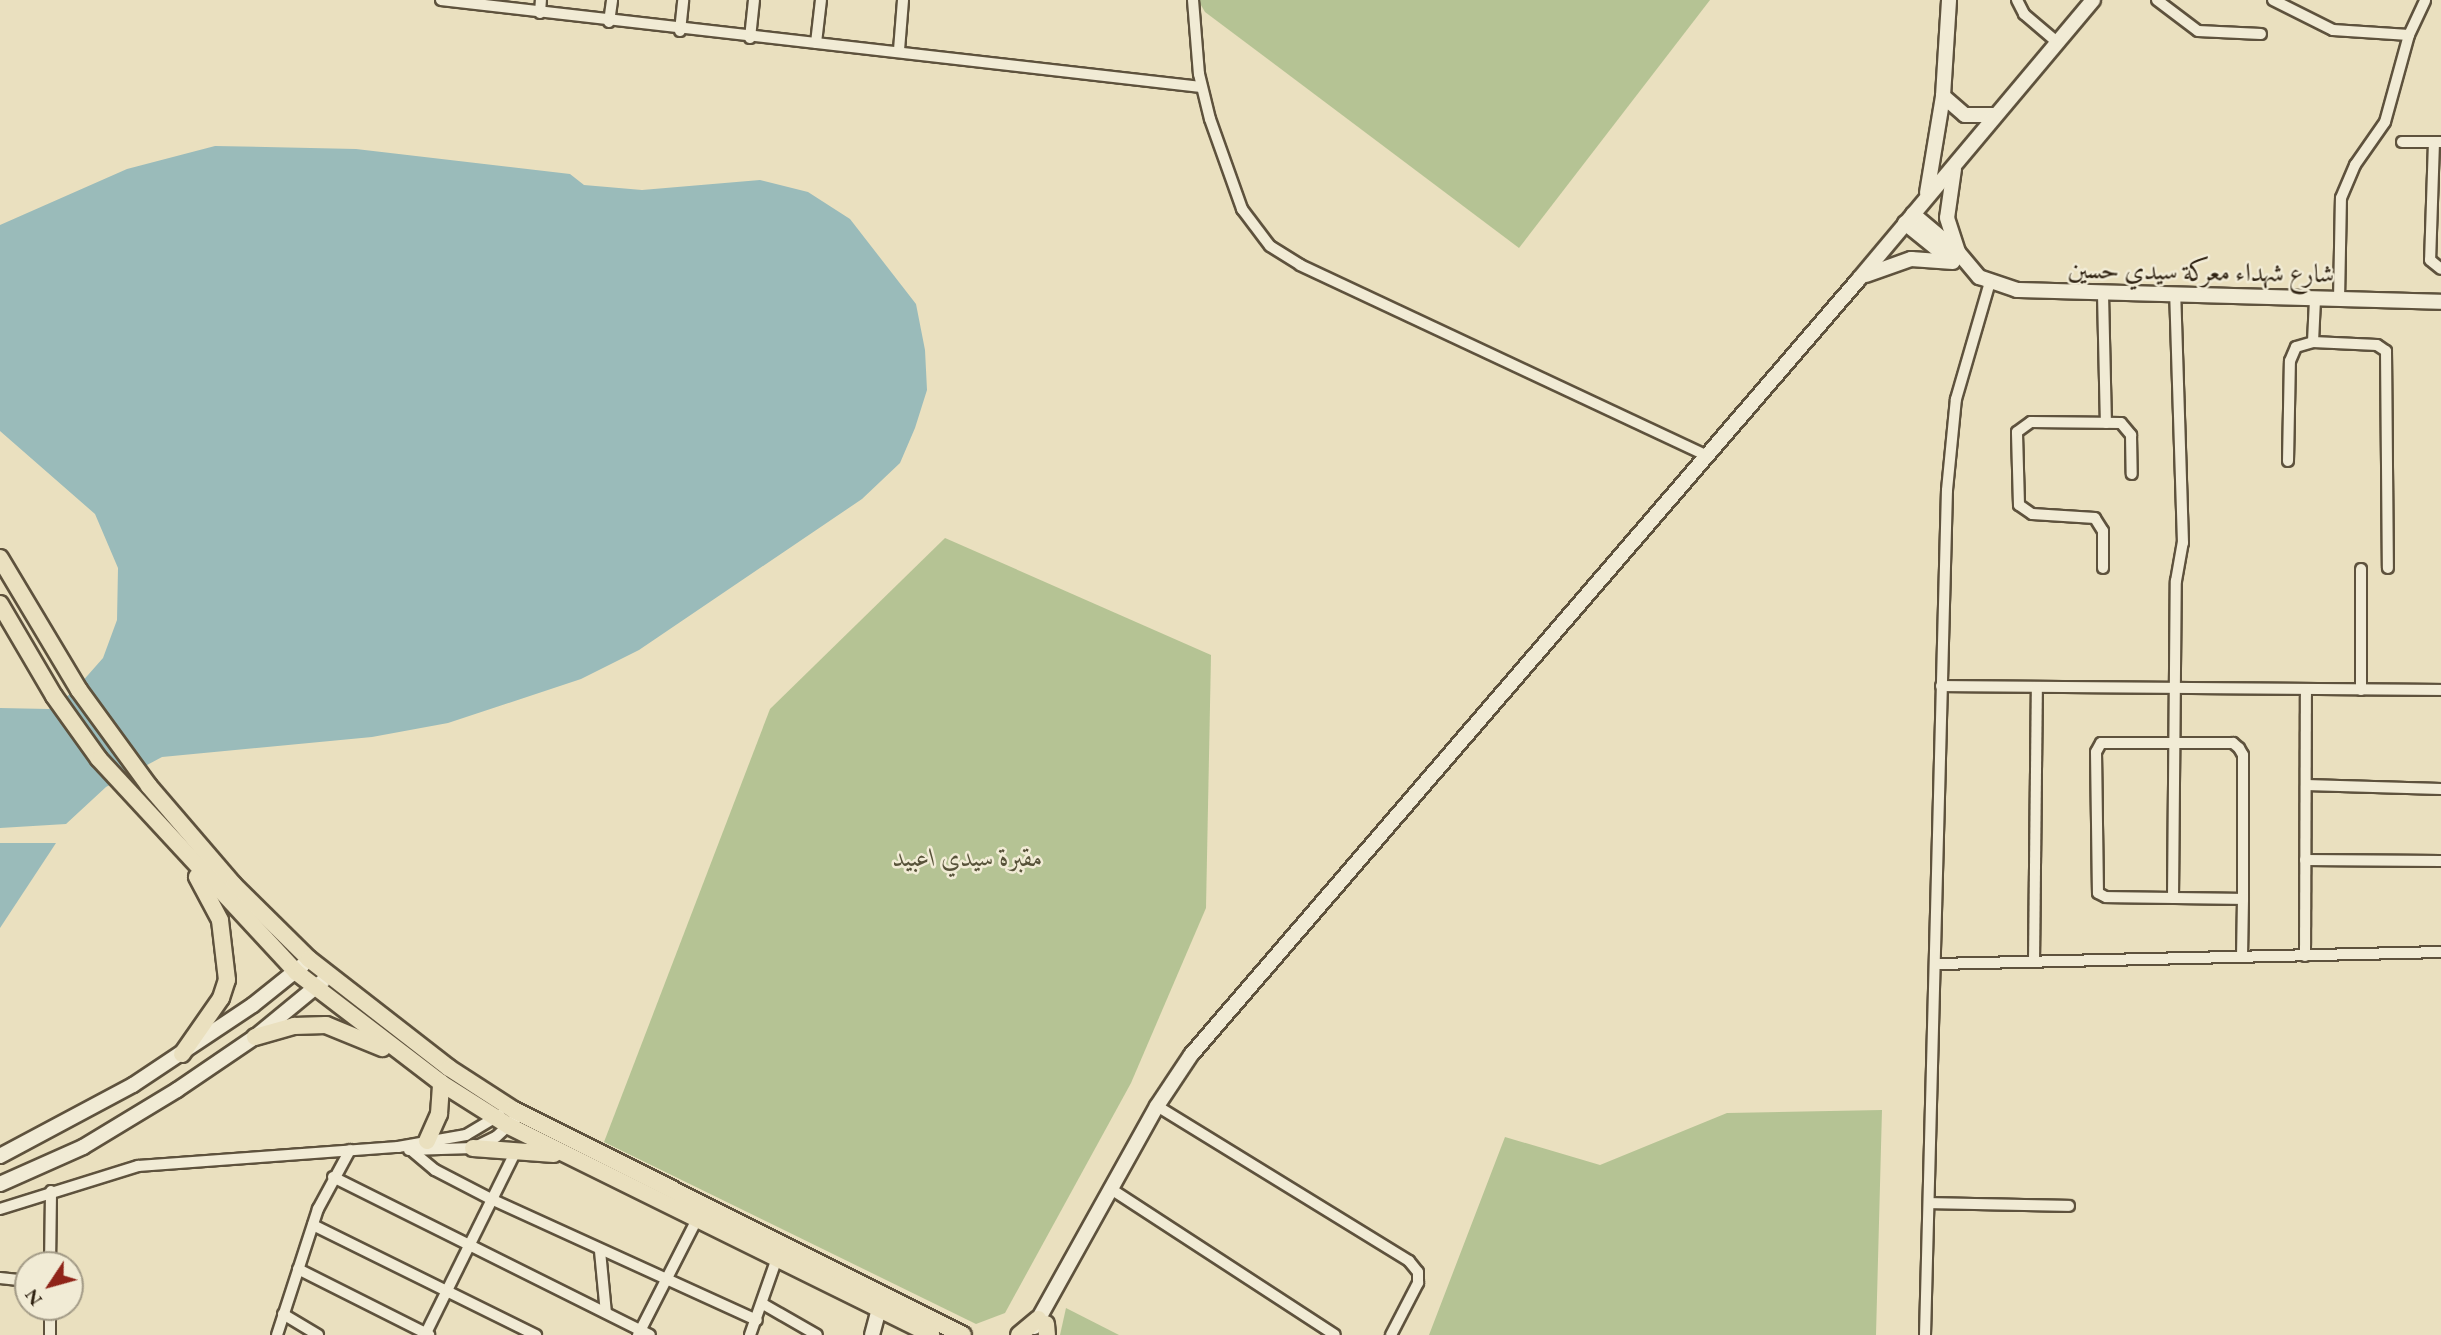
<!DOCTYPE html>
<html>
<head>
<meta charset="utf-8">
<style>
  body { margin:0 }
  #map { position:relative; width:2441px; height:1335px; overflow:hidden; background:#eae0bf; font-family:"EB Garamond",Amiri,serif }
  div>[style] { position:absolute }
  .green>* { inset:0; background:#b5c394 }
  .water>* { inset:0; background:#9abbba }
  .roads { filter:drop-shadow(2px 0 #5e523d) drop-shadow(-2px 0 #5e523d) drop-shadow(0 2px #5e523d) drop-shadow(0 -2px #5e523d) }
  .street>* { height:10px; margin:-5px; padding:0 5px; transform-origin:5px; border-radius:5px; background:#f1ebd5 }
  .secondary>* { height:14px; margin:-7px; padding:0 7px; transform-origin:7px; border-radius:7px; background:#f1ebd5 }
  .primary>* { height:16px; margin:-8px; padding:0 8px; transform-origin:8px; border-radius:8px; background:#eae0bf }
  span { translate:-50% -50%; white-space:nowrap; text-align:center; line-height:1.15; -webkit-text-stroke:5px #f1ebd5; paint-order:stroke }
  .street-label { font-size:26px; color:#2f2212 }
  .park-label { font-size:26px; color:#575239; font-style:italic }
  .north { position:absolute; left:14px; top:1251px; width:70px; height:70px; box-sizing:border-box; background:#f1ebd5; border:2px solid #a39b87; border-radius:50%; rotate:234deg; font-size:19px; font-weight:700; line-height:28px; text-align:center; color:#2f2212 }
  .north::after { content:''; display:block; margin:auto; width:24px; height:32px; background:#8f2418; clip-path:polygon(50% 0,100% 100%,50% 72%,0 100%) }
</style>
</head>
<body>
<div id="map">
  <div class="green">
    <div style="clip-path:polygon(1198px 0,1710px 0,1519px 248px,1205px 12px)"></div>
    <div style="clip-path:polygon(945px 538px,1211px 655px,1206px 908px,1131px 1083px,1005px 1313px,976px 1324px,604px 1142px,770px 709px)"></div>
    <div style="clip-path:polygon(1882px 1110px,1876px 1335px,1429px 1335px,1505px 1137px,1600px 1165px,1727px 1113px)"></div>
    <div style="clip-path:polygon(1066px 1308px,1119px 1335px,1060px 1335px)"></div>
  </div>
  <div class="water">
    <div style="clip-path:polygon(215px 146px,356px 149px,570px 174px,584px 185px,642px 190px,760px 180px,808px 192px,850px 219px,916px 304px,925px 350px,927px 390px,915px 428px,900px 463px,862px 499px,639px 650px,581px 679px,448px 723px,372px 737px,162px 757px,106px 787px,66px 824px,0 828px,0 708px,49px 709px,73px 692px,103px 658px,117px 620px,118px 568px,95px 514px,0 431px,0 225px,127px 169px)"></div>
    <div style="clip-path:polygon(0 843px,56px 843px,0 928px)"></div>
  </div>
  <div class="roads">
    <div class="street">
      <div style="left:441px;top:0;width:765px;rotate:6.53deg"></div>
      <div style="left:1193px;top:0;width:74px;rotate:85.4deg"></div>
      <div style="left:1199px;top:74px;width:46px;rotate:76.3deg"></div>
      <div style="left:1210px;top:119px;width:96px;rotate:70.4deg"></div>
      <div style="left:1242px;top:209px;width:46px;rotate:52.9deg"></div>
      <div style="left:1270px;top:246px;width:36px;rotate:32deg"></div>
      <div style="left:1300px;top:265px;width:448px;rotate:25.1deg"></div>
      <div style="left:2017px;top:0;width:16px;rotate:63deg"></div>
      <div style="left:2024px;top:14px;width:43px;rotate:40.3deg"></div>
      <div style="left:2157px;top:0;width:51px;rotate:37.1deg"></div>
      <div style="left:2198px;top:31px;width:63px;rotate:2.7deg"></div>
      <div style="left:2273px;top:0;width:67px;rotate:26.6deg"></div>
      <div style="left:2333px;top:30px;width:76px;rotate:3.8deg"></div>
      <div style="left:540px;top:13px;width:13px;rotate:-86deg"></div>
      <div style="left:609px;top:22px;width:22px;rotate:-82deg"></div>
      <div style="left:680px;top:31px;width:31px;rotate:-84deg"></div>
      <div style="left:750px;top:38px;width:38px;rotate:-84deg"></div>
      <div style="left:816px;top:43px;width:43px;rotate:-83.4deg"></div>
      <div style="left:899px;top:50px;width:50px;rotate:-85.4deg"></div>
      <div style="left:2402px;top:142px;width:39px"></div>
      <div style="left:2434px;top:142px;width:118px;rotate:91.9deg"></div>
      <div style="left:2430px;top:260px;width:14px;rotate:39deg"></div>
      <div style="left:2103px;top:294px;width:129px;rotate:88.7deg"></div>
      <div style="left:2339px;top:300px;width:102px;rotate:-88.9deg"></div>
      <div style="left:2341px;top:198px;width:36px;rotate:-67deg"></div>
      <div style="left:2355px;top:165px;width:52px;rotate:-55.1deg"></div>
      <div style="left:2385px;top:122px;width:90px;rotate:-74.6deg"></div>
      <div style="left:2409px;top:35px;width:38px;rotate:-65deg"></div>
      <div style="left:2313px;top:342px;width:43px;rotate:-87.3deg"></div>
      <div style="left:2288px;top:461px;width:100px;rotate:-88.9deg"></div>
      <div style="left:2290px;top:361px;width:15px;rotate:-67deg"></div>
      <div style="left:2296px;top:347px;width:18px;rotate:-16deg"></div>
      <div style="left:2313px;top:342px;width:64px;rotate:2.7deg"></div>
      <div style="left:2377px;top:345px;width:11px;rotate:34deg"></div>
      <div style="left:2386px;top:351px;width:217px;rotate:89.5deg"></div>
      <div style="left:2103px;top:568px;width:37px;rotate:-90deg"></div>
      <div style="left:2103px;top:531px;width:15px;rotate:-122deg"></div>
      <div style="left:2095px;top:518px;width:63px;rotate:-176.4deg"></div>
      <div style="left:2032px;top:514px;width:16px;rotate:-145deg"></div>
      <div style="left:2019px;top:505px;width:73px;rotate:-91.6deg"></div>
      <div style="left:2017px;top:432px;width:17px;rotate:-36deg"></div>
      <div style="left:2031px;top:422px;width:90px;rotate:0.6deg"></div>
      <div style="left:2121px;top:423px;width:16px;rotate:50deg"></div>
      <div style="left:2131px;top:435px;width:39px;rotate:89deg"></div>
      <div style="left:2361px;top:569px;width:121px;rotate:90deg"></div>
      <div style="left:1941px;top:686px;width:500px;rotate:0.46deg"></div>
      <div style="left:2306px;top:785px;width:135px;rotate:1.7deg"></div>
      <div style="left:2305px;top:860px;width:136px;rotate:0.4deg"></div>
      <div style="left:2173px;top:898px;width:317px;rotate:-89.5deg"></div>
      <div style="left:2176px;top:581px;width:39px;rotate:-80deg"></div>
      <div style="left:2183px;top:543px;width:248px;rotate:-91.8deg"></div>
      <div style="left:2305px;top:956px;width:266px;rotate:-89.8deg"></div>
      <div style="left:2242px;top:957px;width:58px;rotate:-89deg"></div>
      <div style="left:2243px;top:899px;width:144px;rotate:-90deg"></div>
      <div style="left:2243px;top:755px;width:8px;rotate:-120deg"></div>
      <div style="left:2239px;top:748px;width:8px;rotate:-140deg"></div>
      <div style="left:2233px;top:743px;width:132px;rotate:180deg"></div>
      <div style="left:2101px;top:743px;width:10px;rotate:119deg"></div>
      <div style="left:2096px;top:752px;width:141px;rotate:89.2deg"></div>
      <div style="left:2098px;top:893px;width:9px;rotate:27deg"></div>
      <div style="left:2106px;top:897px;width:137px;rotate:0.8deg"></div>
      <div style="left:2034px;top:962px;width:275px;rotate:-89.4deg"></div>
      <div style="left:1937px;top:964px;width:504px;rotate:-1.36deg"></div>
      <div style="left:1157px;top:1106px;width:296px;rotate:31.6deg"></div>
      <div style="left:1409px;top:1261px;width:14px;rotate:51deg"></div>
      <div style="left:1418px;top:1272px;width:11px;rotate:90deg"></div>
      <div style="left:1418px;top:1283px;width:59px;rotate:117.4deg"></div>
      <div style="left:409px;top:1150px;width:64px;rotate:-1.8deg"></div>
      <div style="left:473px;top:1148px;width:25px;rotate:-26deg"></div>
      <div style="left:496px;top:1137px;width:34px;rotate:-43deg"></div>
      <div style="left:411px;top:1150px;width:31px;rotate:40deg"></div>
      <div style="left:435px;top:1170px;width:63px;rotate:27.4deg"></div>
      <div style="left:491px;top:1199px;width:292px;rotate:24.5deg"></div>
      <div style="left:333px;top:1177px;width:354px;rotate:26.5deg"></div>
      <div style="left:1111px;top:1189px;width:267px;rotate:33.1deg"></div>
      <div style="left:1930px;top:1203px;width:139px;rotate:1.2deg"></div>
      <div style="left:0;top:1209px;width:145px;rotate:-17.3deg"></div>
      <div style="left:138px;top:1166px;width:261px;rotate:-4.2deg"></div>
      <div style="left:398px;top:1147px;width:69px;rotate:-10deg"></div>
      <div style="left:466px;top:1135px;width:39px;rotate:-31deg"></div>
      <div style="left:313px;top:1225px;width:249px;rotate:26.3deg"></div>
      <div style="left:600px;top:1251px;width:62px;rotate:84.5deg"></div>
      <div style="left:50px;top:1265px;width:74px;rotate:-89.2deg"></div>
      <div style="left:298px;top:1269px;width:147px;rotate:26.7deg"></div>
      <div style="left:0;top:1278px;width:28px;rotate:6deg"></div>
      <div style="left:763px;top:1304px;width:62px;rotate:29.9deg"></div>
      <div style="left:283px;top:1314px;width:41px;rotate:31deg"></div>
      <div style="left:50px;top:1335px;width:28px;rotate:-90deg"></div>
      <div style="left:277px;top:1335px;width:133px;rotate:-72deg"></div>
      <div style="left:318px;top:1209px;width:67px;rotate:-61.5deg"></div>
      <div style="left:425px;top:1335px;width:203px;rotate:-63.7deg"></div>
      <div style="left:638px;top:1335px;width:128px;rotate:-63deg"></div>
      <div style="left:750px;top:1335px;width:82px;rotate:-70.7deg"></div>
      <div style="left:1925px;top:1335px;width:845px;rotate:-88.51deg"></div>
      <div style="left:1947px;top:490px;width:91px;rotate:-84.4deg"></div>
      <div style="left:1956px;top:399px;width:122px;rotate:-73.8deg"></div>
    </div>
    <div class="secondary">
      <div style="left:1943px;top:96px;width:29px;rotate:41deg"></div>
      <div style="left:1965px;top:115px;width:30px"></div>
      <div style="left:1954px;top:169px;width:49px;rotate:98.1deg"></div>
      <div style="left:1947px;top:218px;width:35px;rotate:72deg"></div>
      <div style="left:1927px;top:193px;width:98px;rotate:-80.6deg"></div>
      <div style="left:1943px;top:96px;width:96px;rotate:-86.4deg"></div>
      <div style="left:1913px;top:214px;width:59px;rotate:40.2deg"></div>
      <div style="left:1958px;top:252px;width:33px;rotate:50deg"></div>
      <div style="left:1979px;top:277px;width:40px;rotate:18.9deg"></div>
      <div style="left:2017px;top:290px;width:424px;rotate:1.6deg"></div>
      <div style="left:1905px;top:223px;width:60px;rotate:39deg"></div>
      <div style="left:1866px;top:275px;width:48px;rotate:-19.6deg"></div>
      <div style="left:1911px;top:259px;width:42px;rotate:4.1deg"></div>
      <div style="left:0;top:1156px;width:151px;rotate:-28.1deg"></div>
      <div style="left:133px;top:1085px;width:144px;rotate:-33.7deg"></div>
      <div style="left:253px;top:1005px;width:64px;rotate:-38.7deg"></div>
      <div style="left:0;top:1184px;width:91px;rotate:-24deg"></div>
      <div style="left:83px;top:1147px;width:110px;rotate:-31.2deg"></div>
      <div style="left:177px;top:1090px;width:94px;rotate:-34.2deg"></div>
      <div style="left:255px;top:1037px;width:88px;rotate:-39.5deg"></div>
      <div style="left:1034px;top:1327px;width:253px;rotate:-60.9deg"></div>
      <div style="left:1157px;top:1106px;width:61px;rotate:-56.3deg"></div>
      <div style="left:1191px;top:1055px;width:1024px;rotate:-49.28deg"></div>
      <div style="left:1859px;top:279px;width:364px;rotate:-50deg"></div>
      <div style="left:872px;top:1335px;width:27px;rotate:-75deg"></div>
    </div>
    <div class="primary">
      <div style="left:0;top:558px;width:154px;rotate:59.1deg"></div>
      <div style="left:79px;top:690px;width:119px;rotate:53.9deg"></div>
      <div style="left:149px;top:786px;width:130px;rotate:49.4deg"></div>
      <div style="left:234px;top:885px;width:105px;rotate:44.6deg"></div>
      <div style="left:309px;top:959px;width:177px;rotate:37.9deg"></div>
      <div style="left:449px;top:1068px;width:77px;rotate:32.9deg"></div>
      <div style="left:514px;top:1110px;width:502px;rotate:26.62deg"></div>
      <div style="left:0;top:604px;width:107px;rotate:59.6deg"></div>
      <div style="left:54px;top:696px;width:77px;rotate:54.5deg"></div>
      <div style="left:99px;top:759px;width:290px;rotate:47.2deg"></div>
      <div style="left:296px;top:972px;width:183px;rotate:37.4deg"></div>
      <div style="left:441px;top:1083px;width:80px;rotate:32.3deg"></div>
      <div style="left:509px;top:1126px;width:471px;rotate:26.3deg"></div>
      <div style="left:255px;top:1037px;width:41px;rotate:-15.8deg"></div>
      <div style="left:294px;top:1026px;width:32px;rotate:-2deg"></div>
      <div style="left:326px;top:1025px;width:61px;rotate:22.3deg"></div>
      <div style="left:182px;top:1054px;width:68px;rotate:-55.1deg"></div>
      <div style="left:221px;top:998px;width:19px;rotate:-72deg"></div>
      <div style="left:227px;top:980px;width:60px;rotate:-96.7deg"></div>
      <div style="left:220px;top:920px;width:49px;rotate:-118.1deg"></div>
      <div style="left:427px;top:1141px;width:30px;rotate:-66deg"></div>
      <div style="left:439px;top:1114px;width:31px;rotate:-86deg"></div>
      <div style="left:473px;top:1148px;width:81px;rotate:4.2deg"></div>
      <div style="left:1046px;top:1324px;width:11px;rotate:85deg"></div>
      <div style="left:1019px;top:1335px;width:25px;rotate:-40deg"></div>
    </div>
  </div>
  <div class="street-label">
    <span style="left:2201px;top:272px;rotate:1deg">شارع شهداء معركة سيدي حسين</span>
  </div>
  <div class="park-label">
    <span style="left:968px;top:858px">مقبرة سيدي اعبيد</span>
  </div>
  <div class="north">N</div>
</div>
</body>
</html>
